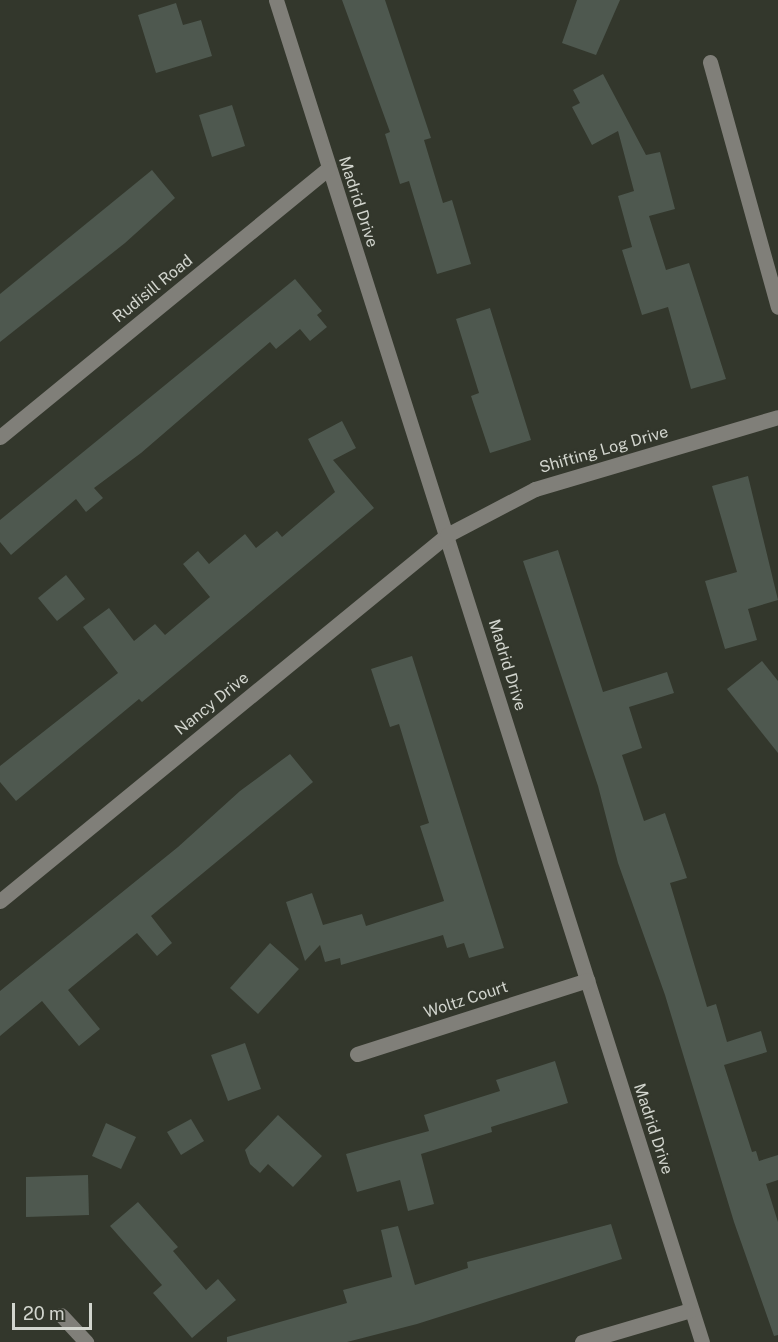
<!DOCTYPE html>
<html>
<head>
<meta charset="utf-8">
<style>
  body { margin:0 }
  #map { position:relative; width:778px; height:1342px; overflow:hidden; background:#33372c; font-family:"Public Sans",sans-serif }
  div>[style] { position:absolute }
  .building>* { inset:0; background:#4e584f }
  .minor>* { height:15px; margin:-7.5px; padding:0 7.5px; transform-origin:7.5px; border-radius:7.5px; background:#807f79 }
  span { translate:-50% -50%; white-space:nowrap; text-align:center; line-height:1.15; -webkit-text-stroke:4.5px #33372c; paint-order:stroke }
  .street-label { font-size:16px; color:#d2d5ce }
  .scale { position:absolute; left:12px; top:1303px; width:80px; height:27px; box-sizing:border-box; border:3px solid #d2d5ce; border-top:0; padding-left:8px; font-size:18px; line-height:21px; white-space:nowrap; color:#d2d5ce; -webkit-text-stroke:4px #33372c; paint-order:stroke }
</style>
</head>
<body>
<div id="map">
  <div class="building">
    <div style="clip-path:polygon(342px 0,385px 0,431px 138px,424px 140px,443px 203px,452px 200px,471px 264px,437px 274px,409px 181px,400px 184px,385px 134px,390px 132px)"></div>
    <div style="clip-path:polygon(577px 0,620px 0,596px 55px,562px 43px)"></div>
    <div style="clip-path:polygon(176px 3px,183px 25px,201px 20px,212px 56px,156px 73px,138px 15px)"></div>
    <div style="clip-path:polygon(603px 74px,646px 155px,660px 152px,675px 209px,649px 216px,666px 270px,689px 263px,726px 379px,691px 389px,668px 307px,642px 315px,622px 250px,632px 247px,618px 196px,634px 191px,618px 131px,592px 145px,572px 107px,580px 103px,573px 90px)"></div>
    <div style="clip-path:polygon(232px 105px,245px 146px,212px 157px,199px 115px)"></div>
    <div style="clip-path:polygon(152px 170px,175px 198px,125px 243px,0 342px,0 294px)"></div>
    <div style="clip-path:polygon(295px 279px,322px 311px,317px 315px,327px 327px,310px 341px,300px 329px,276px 349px,270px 342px,141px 453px,94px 488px,103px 498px,86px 512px,76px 499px,11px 555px,0 542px,0 520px)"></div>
    <div style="clip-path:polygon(490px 308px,531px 440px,490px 453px,471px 396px,479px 393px,456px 319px)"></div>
    <div style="clip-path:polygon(342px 421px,356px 448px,333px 460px,374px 508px,142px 702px,139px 699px,16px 801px,0 782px,0 766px,118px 673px,83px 627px,109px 608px,134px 641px,155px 624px,165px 635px,210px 597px,183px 564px,198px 551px,209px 564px,245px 534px,256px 548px,277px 531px,282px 537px,335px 492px,308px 439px)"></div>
    <div style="clip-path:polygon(748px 476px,778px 600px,748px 609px,757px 640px,725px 649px,705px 581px,737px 572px,712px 486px)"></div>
    <div style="clip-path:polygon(558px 550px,603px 692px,667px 672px,674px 693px,629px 707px,642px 748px,622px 755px,644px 821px,665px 813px,687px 878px,670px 883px,707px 1007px,716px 1004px,727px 1042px,761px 1031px,767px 1052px,724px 1065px,752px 1152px,756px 1151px,759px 1161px,778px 1155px,778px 1180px,766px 1184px,778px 1222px,778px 1335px,774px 1336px,734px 1222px,665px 995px,618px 863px,598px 786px,523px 561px)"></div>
    <div style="clip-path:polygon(66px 575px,85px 599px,57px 621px,38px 598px)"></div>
    <div style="clip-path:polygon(412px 656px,504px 948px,469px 958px,464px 943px,447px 948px,443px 935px,341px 965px,340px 958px,325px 962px,320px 945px,305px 961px,286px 902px,312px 893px,323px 925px,362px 914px,366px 926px,444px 901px,420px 826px,429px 823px,399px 724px,390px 727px,371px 669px)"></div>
    <div style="clip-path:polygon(762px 661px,778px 681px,778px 753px,727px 689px)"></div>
    <div style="clip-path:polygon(290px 754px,313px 782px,151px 916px,172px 943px,157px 956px,137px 933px,68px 990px,100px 1029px,79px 1046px,42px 1001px,0 1036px,0 991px,178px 847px,240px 791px)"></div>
    <div style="clip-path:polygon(270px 943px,299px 969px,258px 1014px,230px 988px)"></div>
    <div style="clip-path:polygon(245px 1043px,261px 1089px,228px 1101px,211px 1055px)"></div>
    <div style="clip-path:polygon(555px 1061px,568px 1103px,491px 1127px,492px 1132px,421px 1154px,434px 1204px,408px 1211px,400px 1180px,357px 1192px,346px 1154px,429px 1131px,424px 1115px,500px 1091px,496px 1080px)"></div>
    <div style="clip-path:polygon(278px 1115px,322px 1156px,293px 1187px,268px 1164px,260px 1173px,250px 1164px,245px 1150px)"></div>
    <div style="clip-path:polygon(191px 1119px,204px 1141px,181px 1155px,167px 1132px)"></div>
    <div style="clip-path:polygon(106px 1123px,136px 1137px,121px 1169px,92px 1156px)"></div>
    <div style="clip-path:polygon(88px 1175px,89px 1215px,26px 1217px,26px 1177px)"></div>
    <div style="clip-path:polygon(138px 1202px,178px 1247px,173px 1251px,206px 1290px,218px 1279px,236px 1300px,192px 1338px,153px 1293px,162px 1285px,110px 1226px)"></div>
    <div style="clip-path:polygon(611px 1224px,622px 1259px,417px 1324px,347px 1342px,227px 1342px,227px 1337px,347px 1303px,343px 1290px,392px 1277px,381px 1230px,398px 1226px,415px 1285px,468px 1268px,467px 1262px)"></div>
  </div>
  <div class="minor">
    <div style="left:276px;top:0;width:1408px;rotate:72.39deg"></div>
    <div style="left:710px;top:62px;width:254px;rotate:74.5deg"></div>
    <div style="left:0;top:437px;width:424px;rotate:-39.3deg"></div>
    <div style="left:0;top:901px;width:578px;rotate:-39.31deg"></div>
    <div style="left:447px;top:535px;width:99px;rotate:-27.6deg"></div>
    <div style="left:535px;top:489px;width:253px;rotate:-16.5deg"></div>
    <div style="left:357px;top:1054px;width:242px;rotate:-17.8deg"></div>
    <div style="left:61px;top:1315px;width:37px;rotate:47deg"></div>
    <div style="left:582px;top:1342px;width:114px;rotate:-16.4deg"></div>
  </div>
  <div class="street-label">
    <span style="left:358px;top:202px;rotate:72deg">Madrid Drive</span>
    <span style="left:153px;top:289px;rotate:-39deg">Rudisill Road</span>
    <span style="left:604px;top:450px;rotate:-16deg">Shifting Log Drive</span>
    <span style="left:507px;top:665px;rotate:73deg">Madrid Drive</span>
    <span style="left:212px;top:704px;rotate:-39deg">Nancy Drive</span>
    <span style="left:466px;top:1000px;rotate:-18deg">Woltz Court</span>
    <span style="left:653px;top:1129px;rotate:72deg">Madrid Drive</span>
  </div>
  <div class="scale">20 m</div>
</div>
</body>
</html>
